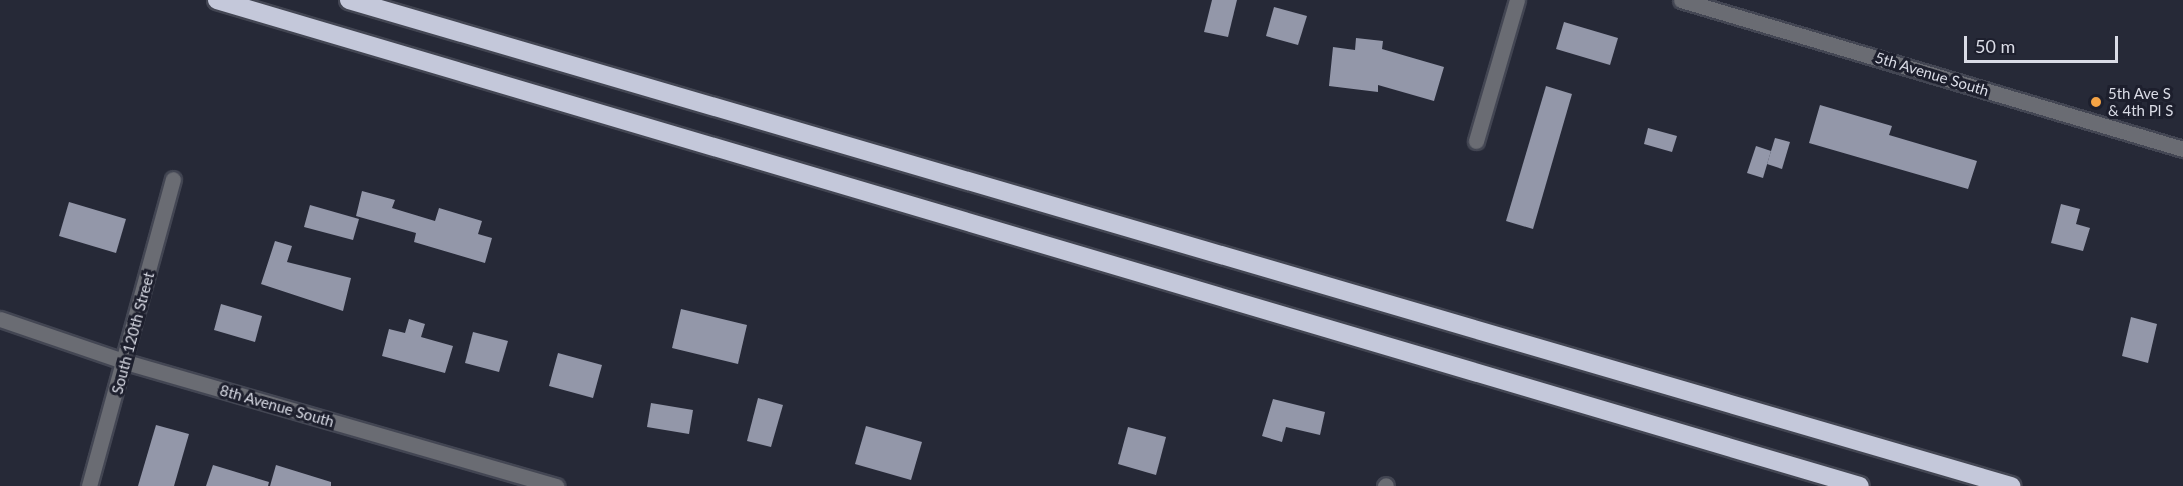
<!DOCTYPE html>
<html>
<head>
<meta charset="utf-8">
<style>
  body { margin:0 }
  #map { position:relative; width:2183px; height:486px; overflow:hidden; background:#262937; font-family:Lato,sans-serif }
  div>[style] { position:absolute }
  .building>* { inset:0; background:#9397a9 }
  .roads { filter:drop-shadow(2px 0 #434653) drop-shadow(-2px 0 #434653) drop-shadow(0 2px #434653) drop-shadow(0 -2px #434653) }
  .minor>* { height:15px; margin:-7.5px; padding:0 7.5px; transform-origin:7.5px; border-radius:7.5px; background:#6a6c73 }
  .highway>* { height:18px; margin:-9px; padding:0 9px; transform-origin:9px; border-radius:9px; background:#c4c8da }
  .dots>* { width:16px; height:16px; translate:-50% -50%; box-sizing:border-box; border:3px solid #1d1f2d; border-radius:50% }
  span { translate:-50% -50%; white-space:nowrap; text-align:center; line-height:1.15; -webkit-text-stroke:6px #1d1f2d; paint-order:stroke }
  .street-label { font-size:15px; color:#dadce6 }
  .poi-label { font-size:15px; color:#dadce6 }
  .left { translate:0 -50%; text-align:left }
  .scale { position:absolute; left:1964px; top:36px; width:154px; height:27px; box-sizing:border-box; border:3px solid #dadce6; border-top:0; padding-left:8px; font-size:18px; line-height:21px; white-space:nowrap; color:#dadce6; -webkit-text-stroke:4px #1d1f2d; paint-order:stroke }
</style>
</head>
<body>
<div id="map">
  <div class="building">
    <div style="clip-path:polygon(1212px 0,1237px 0,1228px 37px,1204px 32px)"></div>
    <div style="clip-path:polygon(1274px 7px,1307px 16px,1298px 45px,1266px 36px)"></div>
    <div style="clip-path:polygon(1564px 22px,1618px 38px,1610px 65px,1556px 49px)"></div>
    <div style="clip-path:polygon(1356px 38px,1383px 41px,1382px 49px,1444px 67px,1434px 101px,1378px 85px,1378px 92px,1329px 86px,1333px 47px,1355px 50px)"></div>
    <div style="clip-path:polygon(1546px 86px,1572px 94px,1533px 229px,1506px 221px)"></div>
    <div style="clip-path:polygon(1820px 105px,1892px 126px,1889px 135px,1977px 161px,1968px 189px,1809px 143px)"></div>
    <div style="clip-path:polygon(1648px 128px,1677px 136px,1672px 152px,1644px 144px)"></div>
    <div style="clip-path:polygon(1775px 138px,1790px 142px,1782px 169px,1767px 164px)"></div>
    <div style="clip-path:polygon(1756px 146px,1771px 151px,1763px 178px,1747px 173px)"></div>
    <div style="clip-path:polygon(362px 191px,395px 200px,392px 208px,435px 221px,439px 208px,482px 221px,478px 234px,492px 238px,485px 263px,414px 242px,416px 233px,356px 216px)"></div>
    <div style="clip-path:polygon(69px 202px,126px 219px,116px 253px,59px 236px)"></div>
    <div style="clip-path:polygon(2061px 204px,2080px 209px,2076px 224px,2090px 228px,2083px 251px,2051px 243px)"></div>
    <div style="clip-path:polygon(310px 205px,359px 219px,353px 240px,304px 227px)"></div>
    <div style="clip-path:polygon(275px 241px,292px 246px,287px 262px,351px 278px,343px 311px,261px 284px)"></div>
    <div style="clip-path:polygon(221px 304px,262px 316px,255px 342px,214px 330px)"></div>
    <div style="clip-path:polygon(681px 309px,747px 325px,738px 364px,672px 348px)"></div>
    <div style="clip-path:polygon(2131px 317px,2157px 324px,2148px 363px,2122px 356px)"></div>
    <div style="clip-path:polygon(409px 319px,425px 324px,421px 337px,453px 346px,445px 373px,382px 356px,389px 329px,405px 333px)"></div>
    <div style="clip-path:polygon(473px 332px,508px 341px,499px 372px,465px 363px)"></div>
    <div style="clip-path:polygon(558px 353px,602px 365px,593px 398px,549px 386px)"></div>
    <div style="clip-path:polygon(758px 398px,783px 405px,771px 447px,747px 441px)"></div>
    <div style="clip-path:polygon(1273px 399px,1325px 412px,1320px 435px,1286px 427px,1282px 442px,1262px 436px)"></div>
    <div style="clip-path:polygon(651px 403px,693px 410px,689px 434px,647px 427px)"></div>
    <div style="clip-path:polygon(156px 425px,189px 434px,174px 486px,138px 486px)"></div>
    <div style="clip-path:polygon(866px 426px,922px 442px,911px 480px,855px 464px)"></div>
    <div style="clip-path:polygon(1128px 427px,1166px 437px,1156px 475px,1118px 464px)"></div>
    <div style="clip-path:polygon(213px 465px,269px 482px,268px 486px,206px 486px)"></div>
    <div style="clip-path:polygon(276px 465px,331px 482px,331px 486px,270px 486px)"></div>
  </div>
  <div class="roads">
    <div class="minor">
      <div style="left:1681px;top:0;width:524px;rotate:16.53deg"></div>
      <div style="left:1476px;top:141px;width:147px;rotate:-73.8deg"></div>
      <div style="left:0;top:319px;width:133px;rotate:18.8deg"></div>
      <div style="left:126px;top:362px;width:448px;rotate:16.1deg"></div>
      <div style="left:89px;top:486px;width:318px;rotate:-74.7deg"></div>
      <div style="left:1385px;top:486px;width:1px;rotate:-45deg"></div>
    </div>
    <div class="highway">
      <div style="left:217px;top:0;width:1713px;rotate:16.48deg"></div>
      <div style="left:349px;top:0;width:1732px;rotate:16.3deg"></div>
    </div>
  </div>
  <div class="dots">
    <div style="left:2096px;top:102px;background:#f5a345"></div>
  </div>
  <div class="street-label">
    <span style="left:1932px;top:74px;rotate:17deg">5th Avenue South</span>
    <span style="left:133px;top:333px;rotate:-75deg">South 120th Street</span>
    <span style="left:277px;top:406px;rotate:16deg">8th Avenue South</span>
  </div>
  <div class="poi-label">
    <span class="left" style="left:2108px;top:102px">5th Ave S<br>&amp; 4th Pl S</span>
  </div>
  <div class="scale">50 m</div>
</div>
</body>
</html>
